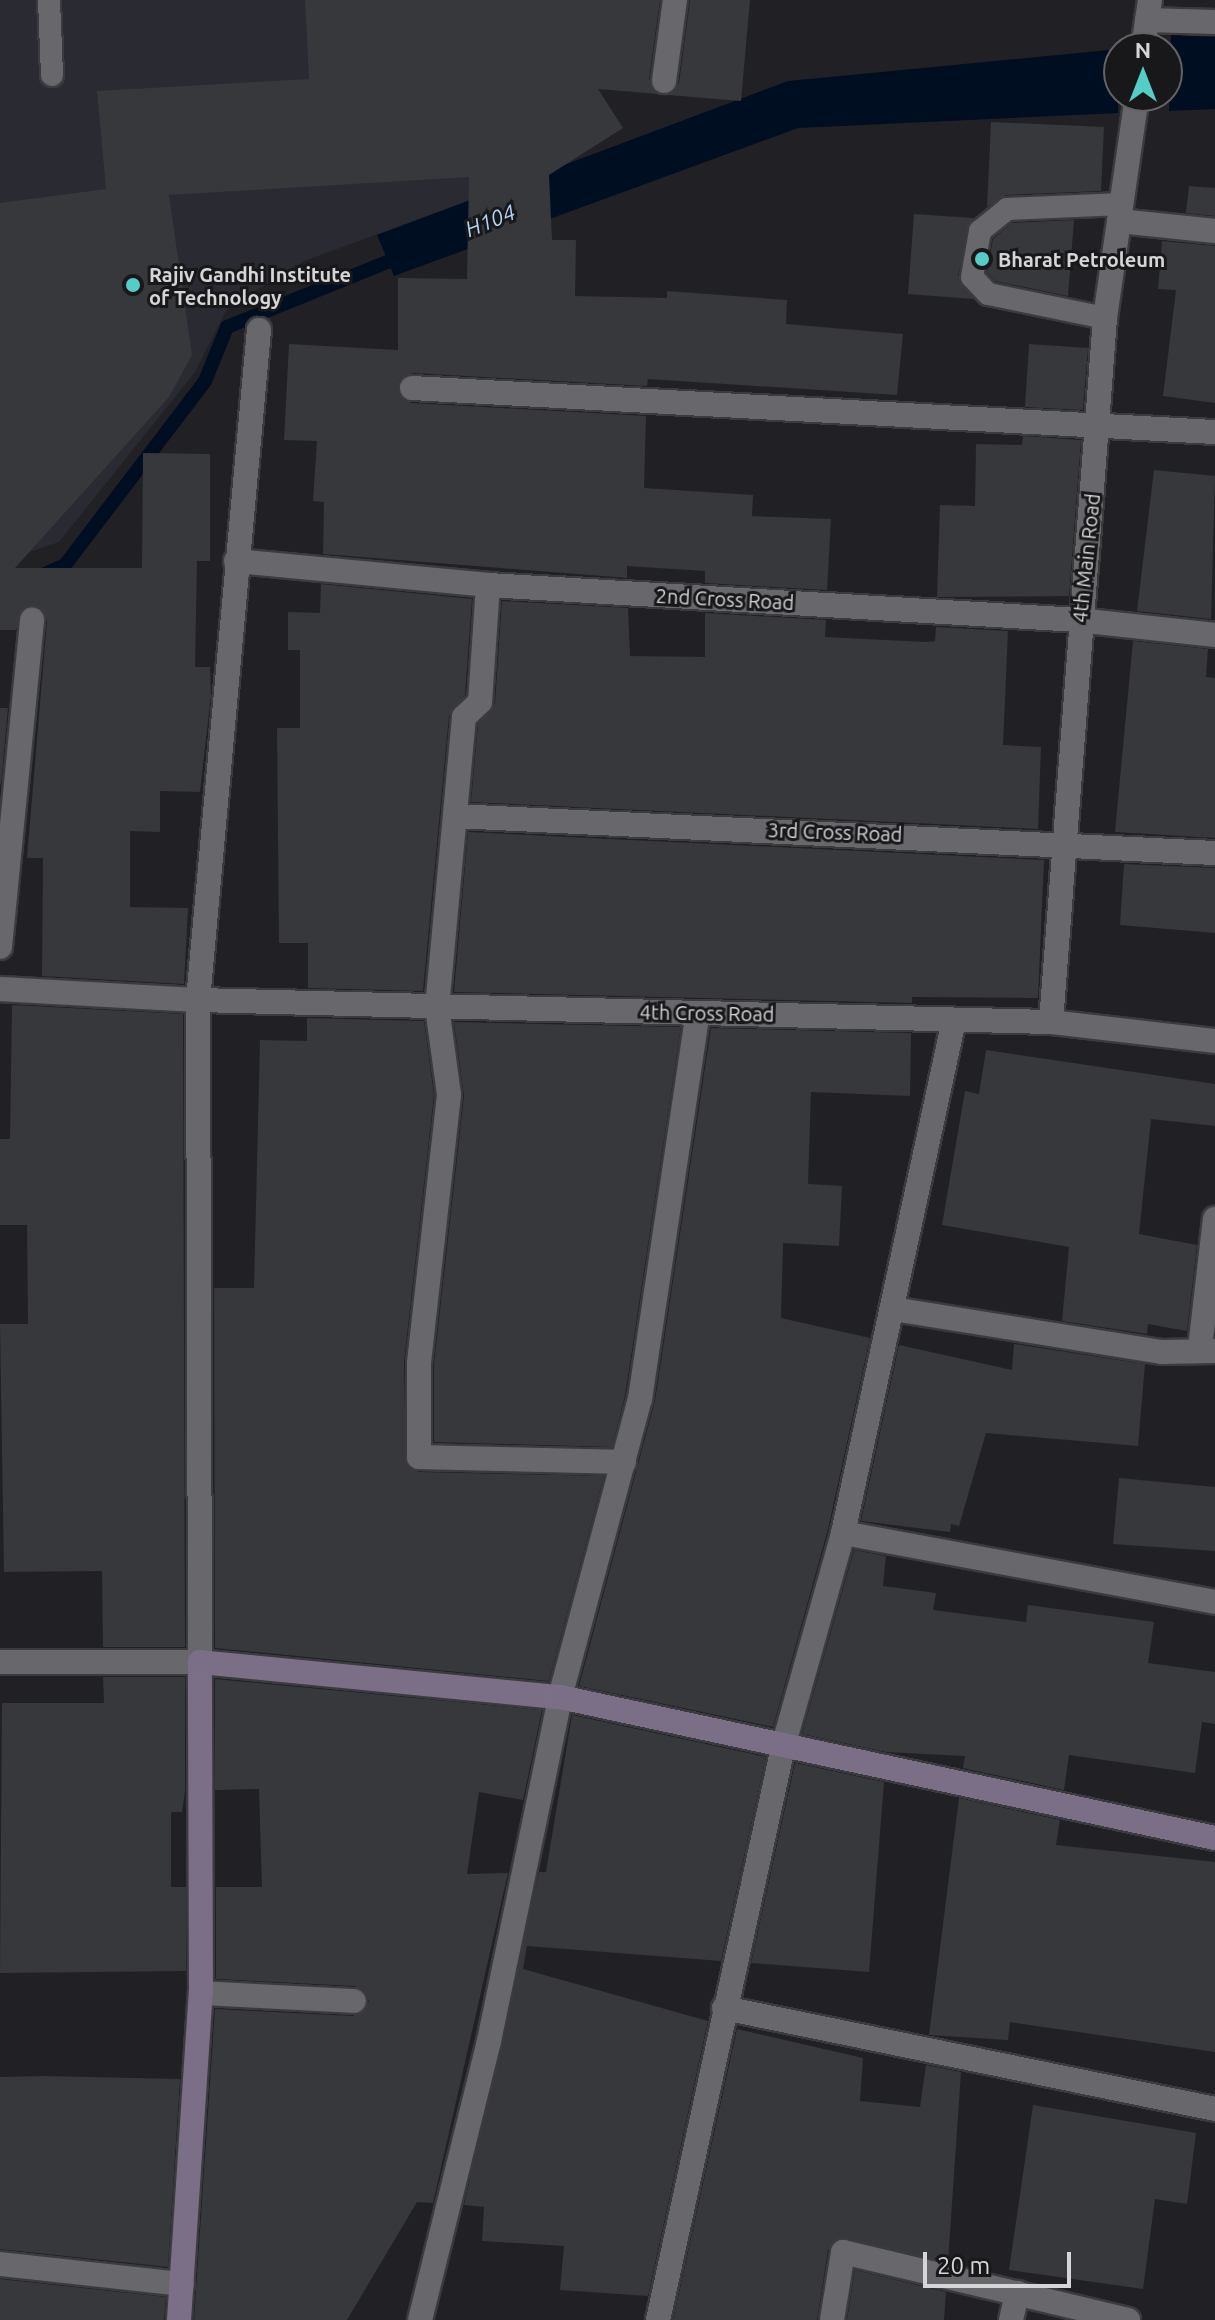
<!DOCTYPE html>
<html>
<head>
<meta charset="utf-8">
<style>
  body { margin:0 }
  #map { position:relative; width:1215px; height:2320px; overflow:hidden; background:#212125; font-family:Ubuntu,sans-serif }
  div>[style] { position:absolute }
  .built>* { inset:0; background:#2a2a32 }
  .water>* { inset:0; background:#000e22 }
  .stream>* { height:14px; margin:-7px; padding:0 7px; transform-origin:7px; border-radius:7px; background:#000e22 }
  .building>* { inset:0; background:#36383c }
  .roads { filter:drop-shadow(2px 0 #3b3b3e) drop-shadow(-2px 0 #3b3b3e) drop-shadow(0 2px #3b3b3e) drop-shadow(0 -2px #3b3b3e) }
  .lane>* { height:22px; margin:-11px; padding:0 11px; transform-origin:11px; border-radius:11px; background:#68676c }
  .street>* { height:24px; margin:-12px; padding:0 12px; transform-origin:12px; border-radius:12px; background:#68676c }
  .secondary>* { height:24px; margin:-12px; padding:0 12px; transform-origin:12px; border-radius:12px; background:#7b6f88 }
  .dots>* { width:22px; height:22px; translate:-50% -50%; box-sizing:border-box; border:4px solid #18181b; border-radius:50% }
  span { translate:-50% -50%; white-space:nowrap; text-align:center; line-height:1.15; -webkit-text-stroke:6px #18181b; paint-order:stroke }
  .poi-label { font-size:20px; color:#d5d5d7; font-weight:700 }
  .left { translate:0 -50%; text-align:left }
  .street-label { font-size:20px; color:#d5d5d7 }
  .water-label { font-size:22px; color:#b1d3f6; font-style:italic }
  .north { position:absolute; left:1103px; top:32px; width:80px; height:80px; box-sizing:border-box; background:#18181b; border:2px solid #646466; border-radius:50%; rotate:0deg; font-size:22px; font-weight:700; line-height:32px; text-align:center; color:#d5d5d7 }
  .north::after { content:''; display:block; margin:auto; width:28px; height:36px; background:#54cdc7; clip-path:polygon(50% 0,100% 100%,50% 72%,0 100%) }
  .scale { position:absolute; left:923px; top:2252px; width:148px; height:36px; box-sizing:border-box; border:4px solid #d5d5d7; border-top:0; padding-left:10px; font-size:24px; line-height:28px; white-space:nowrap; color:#d5d5d7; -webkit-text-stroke:6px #18181b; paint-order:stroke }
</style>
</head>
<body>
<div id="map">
  <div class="built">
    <div style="clip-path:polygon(0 0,507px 0,508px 186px,304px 261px,227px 309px,195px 372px,59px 542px,0 562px)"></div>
  </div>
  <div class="water">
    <div style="clip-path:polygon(1171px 35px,1215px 37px,1215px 109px,1169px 111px)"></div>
    <div style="clip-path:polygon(1119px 49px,1118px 113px,798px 128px,394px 276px,377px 235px,788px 81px)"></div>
  </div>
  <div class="stream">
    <div style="left:45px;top:574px;width:22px;rotate:-24deg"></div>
    <div style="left:65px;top:565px;width:231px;rotate:-52.7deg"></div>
    <div style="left:205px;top:381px;width:58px;rotate:-67.8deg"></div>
    <div style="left:227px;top:327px;width:191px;rotate:-22.1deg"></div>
  </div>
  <div class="building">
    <div style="clip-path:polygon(305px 0,660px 0,649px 79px,658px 94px,598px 89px,623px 128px,549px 175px,552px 240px,576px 240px,575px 296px,667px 298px,667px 291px,787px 300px,786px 324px,903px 334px,897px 395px,648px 379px,647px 386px,413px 373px,399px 380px,399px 395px,411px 403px,646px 416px,644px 488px,753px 495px,752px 516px,831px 519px,827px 590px,705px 583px,705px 571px,627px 566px,627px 578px,323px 554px,324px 502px,313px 501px,317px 441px,284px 440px,289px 344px,398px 350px,398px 278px,467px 279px,469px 177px,169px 195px,192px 355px,169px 397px,15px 568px,142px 568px,143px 453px,210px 454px,210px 561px,197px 561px,195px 667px,210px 667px,211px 695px,200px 792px,160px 791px,160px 832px,130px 831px,130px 907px,188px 908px,184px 984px,42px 976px,43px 858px,27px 858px,47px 621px,41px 608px,27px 606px,16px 630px,0 630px,0 203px,106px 189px,97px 91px,309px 79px)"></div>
    <div style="clip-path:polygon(690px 0,750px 0,741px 101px,668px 95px,679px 83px)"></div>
    <div style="clip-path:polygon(991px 122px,1104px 127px,1101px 191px,1006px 195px,987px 207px)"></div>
    <div style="clip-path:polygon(1189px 186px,1215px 188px,1215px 216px,1186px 213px)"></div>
    <div style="clip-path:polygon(914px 214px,973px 218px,958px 275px,974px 299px,908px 294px)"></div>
    <div style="clip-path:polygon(1074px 220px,1068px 296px,995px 281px,987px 272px,993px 239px,1012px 223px)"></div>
    <div style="clip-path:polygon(1162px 241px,1215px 246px,1215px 403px,1163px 396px,1176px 290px,1158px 289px)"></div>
    <div style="clip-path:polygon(1029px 344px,1088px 348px,1083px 410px,1025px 407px)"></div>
    <div style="clip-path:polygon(1023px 436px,1081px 440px,1069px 596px,937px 597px,940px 505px,975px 506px,976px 444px,1022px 445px)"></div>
    <div style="clip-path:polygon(1154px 470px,1215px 476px,1211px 619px,1137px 611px)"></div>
    <div style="clip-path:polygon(321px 584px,472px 599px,465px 695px,449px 716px,423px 991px,308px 988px,308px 943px,279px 943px,277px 728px,300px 728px,300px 650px,288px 650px,288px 612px,320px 613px)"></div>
    <div style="clip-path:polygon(502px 601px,628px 608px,630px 656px,705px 657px,705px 613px,826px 620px,825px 637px,927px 642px,935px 641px,936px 627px,1008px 631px,1003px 745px,1041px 747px,1038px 829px,471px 802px,478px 724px,495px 703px)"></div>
    <div style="clip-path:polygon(1133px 641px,1208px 649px,1206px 677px,1215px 678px,1215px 838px,1115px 832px)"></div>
    <div style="clip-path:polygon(0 708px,8px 708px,1px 784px,0 784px)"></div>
    <div style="clip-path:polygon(468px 832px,1044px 860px,1038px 998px,912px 997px,912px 1003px,454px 992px)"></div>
    <div style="clip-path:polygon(1124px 864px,1215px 868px,1215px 933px,1120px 925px)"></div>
    <div style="clip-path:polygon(12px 1005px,183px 1014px,185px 1647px,103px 1647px,102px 1571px,4px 1572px,0 1324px,28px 1324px,27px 1225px,0 1225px,0 1139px,10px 1139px)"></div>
    <div style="clip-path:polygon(307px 1018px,424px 1021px,434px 1095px,404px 1362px,406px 1465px,419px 1472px,604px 1476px,549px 1681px,215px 1648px,214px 1288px,254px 1288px,260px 1040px,307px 1041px)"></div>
    <div style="clip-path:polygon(454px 1022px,681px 1027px,625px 1396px,612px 1447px,434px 1442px,434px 1364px,464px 1096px)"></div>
    <div style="clip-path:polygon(711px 1028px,911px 1033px,910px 1096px,811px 1092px,808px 1184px,842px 1186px,839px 1246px,783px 1243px,781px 1318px,870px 1338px,828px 1529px,773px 1727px,579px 1686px,655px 1401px)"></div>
    <div style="clip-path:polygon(986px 1050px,1215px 1084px,1215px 1126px,1151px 1119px,1139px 1234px,1197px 1245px,1187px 1331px,1148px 1324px,1147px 1334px,1062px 1321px,1069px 1247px,942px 1225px,965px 1091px,979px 1094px)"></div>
    <div style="clip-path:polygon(1014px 1344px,1145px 1364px,1138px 1446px,986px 1433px,959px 1526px,951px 1524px,950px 1532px,861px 1521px,899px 1345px,1012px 1370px)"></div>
    <div style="clip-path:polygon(1119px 1478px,1215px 1487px,1215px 1551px,1113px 1544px)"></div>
    <div style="clip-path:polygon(854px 1550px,886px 1556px,883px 1586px,936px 1593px,933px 1610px,1026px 1622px,1028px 1605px,1154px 1622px,1148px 1663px,1215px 1672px,1215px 1724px,1202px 1722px,1195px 1773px,1069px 1755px,1064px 1790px,963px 1768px,965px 1756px,886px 1752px,802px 1734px)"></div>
    <div style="clip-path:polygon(103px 1677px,185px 1677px,185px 1791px,182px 1812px,171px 1812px,171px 1887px,186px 1887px,186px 1971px,0 1973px,2px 1703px,104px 1703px)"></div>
    <div style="clip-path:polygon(215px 1679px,542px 1710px,523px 1800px,479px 1792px,467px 1874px,508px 1873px,433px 2203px,417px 2202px,347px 2320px,194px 2320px,215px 2009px,353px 2016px,369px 2001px,355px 1986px,216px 1979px,216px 1887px,262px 1887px,259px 1789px,215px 1790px)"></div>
    <div style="clip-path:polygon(572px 1715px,766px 1757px,721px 1961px,527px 1946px,523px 1969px,708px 2021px,648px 2296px,560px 2290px,564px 2246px,482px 2241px,484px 2207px,464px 2205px,539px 1872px,546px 1872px)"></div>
    <div style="clip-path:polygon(795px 1763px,884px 1782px,869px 1972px,751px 1963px)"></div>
    <div style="clip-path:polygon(959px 1798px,1060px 1820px,1056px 1845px,1215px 1862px,1215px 2052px,1010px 2022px,1008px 2040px,929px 2035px)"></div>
    <div style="clip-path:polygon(737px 2029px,863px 2058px,860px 2101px,920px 2107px,926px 2065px,961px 2072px,948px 2262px,839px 2238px,828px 2250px,817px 2320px,673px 2320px)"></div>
    <div style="clip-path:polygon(43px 2076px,180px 2079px,168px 2267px,0 2249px,0 2077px)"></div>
    <div style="clip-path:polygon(1033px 2105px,1196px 2133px,1187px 2204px,1155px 2199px,1143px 2289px,1009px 2270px)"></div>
    <div style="clip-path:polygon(855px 2270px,946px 2292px,944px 2320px,847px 2320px)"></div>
    <div style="clip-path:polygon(0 2279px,166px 2297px,164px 2320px,0 2320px)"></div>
  </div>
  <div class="roads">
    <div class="lane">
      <div style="left:49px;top:0;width:75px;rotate:87.7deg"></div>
      <div style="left:1105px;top:318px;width:119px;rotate:-168.4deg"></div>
      <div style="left:988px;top:294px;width:23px;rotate:-133deg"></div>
      <div style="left:972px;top:277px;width:47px;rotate:-80.1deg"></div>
      <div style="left:980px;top:231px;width:35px;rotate:-39deg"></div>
      <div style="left:1007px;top:209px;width:115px;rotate:-2.5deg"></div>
    </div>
    <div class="street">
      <div style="left:1147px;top:20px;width:68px;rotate:1.7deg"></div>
      <div style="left:1143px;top:48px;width:49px;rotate:-81.7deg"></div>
      <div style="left:664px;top:81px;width:82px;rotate:-82.3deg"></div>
      <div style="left:1119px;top:221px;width:97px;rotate:5.9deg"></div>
      <div style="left:412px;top:388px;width:804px;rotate:3.14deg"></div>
      <div style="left:236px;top:561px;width:253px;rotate:5.4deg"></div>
      <div style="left:488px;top:585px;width:591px;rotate:3.39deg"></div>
      <div style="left:1078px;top:620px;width:138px;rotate:6.2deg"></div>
      <div style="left:488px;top:585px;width:117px;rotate:93.9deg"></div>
      <div style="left:480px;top:702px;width:22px;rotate:137deg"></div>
      <div style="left:464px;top:717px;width:291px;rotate:95.3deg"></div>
      <div style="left:437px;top:1007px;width:89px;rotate:82.2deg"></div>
      <div style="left:449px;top:1095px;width:270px;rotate:96.4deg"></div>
      <div style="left:419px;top:1363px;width:94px;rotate:90deg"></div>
      <div style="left:419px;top:1457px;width:205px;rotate:1.4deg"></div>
      <div style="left:455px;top:816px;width:761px;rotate:2.79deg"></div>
      <div style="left:0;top:947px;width:329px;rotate:-84.4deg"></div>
      <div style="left:0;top:989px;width:198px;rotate:3.2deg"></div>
      <div style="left:198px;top:1000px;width:853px;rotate:1.48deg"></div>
      <div style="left:1051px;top:1022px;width:165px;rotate:6.6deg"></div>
      <div style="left:1051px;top:1022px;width:706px;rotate:-85.61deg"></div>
      <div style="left:1105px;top:318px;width:224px;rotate:-81.8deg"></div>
      <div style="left:893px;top:1309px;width:272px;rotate:9.1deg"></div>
      <div style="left:1162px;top:1352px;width:53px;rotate:-1.1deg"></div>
      <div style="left:1200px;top:1348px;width:130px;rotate:-83.4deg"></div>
      <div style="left:843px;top:1533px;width:378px;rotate:10.5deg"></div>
      <div style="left:0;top:1662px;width:200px"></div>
      <div style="left:200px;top:1662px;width:662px;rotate:-90.17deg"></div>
      <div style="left:198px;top:1000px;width:673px;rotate:-84.8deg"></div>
      <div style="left:201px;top:1993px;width:153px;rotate:3deg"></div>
      <div style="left:724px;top:2008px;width:501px;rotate:11.62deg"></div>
      <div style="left:0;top:2264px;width:183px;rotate:6.3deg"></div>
      <div style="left:420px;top:2320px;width:287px;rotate:-76.1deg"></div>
      <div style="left:489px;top:2041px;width:351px;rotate:-78.3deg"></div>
      <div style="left:560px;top:1697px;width:309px;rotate:-75deg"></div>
      <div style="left:640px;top:1399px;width:390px;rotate:-81.5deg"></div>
      <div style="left:658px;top:2320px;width:586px;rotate:-77.69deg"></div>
      <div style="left:783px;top:1747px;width:222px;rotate:-74.3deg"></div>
      <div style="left:843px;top:1533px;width:525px;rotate:-77.79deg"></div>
      <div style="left:832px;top:2320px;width:69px;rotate:-80.8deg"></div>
      <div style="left:843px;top:2252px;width:293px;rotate:13.4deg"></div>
      <div style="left:1011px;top:2320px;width:28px;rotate:-77deg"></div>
    </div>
    <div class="secondary">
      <div style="left:179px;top:2320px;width:328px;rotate:-86.2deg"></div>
      <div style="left:201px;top:1993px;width:331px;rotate:-90.2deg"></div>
      <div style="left:200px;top:1662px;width:362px;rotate:5.6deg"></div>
      <div style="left:560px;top:1697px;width:670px;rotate:12.15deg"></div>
    </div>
  </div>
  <div class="dots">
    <div style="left:982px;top:259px;background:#54cdc7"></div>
    <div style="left:133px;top:285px;background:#54cdc7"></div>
  </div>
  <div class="poi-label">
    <span class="left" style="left:998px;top:259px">Bharat Petroleum</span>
    <span class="left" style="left:149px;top:286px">Rajiv Gandhi Institute<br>of Technology</span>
  </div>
  <div class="street-label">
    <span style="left:1086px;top:558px;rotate:-84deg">4th Main Road</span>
    <span style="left:725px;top:599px;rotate:3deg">2nd Cross Road</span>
    <span style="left:835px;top:832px;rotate:2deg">3rd Cross Road</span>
    <span style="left:707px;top:1013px;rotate:1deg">4th Cross Road</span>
  </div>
  <div class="water-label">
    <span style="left:490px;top:220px;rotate:-22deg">H104</span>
  </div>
  <div class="north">N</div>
  <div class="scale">20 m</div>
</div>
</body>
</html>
